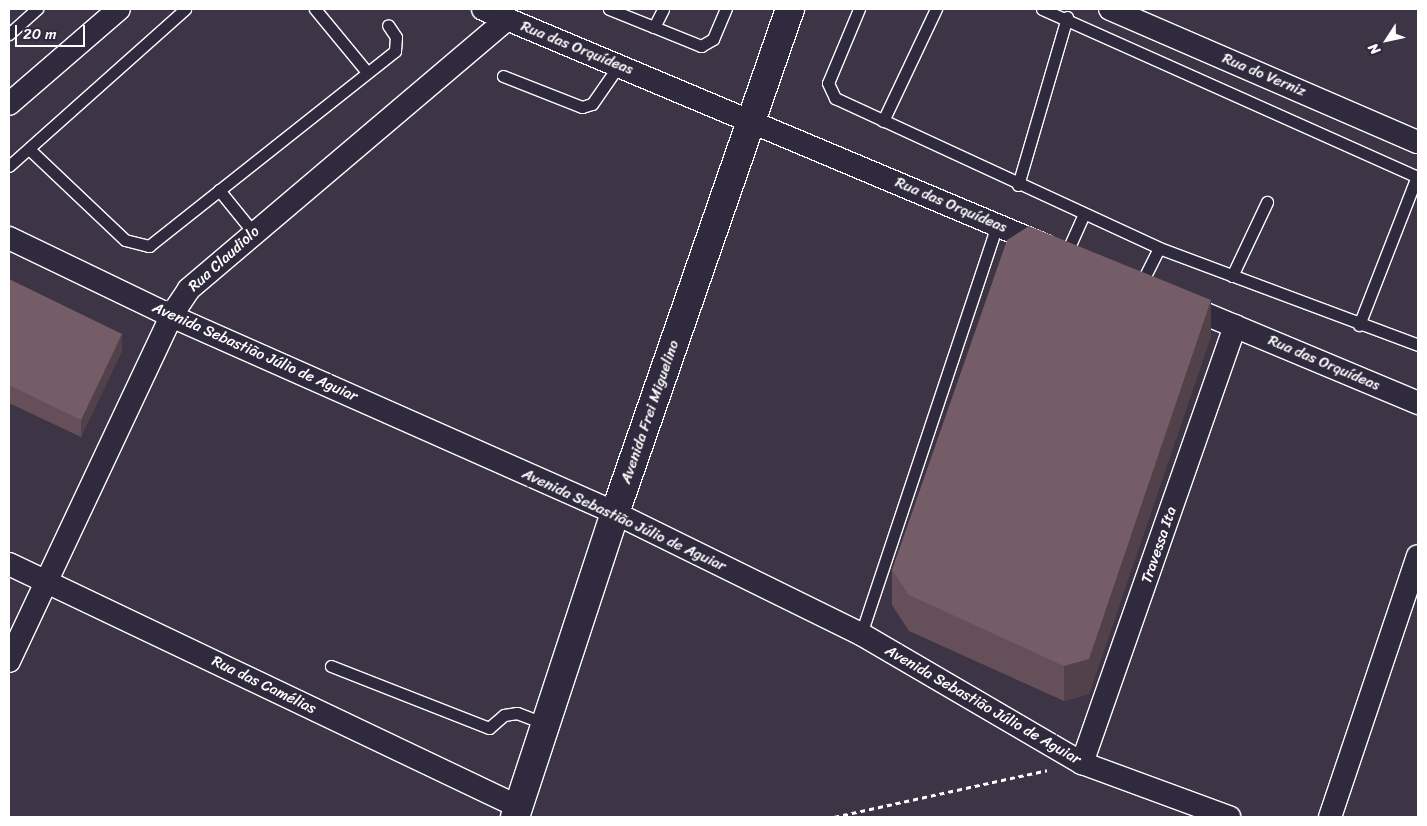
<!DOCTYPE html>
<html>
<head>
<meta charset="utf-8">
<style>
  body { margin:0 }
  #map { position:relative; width:1427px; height:826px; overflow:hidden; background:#3d3446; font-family:Sriracha,sans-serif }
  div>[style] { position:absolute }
  .path>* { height:3px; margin-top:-1.5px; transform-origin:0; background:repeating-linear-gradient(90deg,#fff 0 5px,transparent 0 9px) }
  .roads { filter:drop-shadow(1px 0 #fff) drop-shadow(-1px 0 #fff) drop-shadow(0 1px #fff) drop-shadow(0 -1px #fff) }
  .lane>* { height:11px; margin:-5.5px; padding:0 5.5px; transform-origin:5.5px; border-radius:5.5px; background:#2f2a3d }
  .street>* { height:22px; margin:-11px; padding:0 11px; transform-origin:11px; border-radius:11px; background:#2f2a3d }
  .secondary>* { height:28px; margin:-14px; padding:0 14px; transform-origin:14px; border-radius:14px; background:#2f2a3d }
  .wall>* { inset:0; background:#655059 }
  .shaded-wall>* { inset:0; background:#524149 }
  .building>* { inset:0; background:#755d68 }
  span { translate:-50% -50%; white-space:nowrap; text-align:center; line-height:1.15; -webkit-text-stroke:5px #2f2a3d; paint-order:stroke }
  .street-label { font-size:15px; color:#fff }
  .frame { position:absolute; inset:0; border:10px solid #fff; pointer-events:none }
  .north { position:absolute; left:1362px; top:15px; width:50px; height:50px; -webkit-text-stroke:4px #2f2a3d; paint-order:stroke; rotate:235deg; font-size:14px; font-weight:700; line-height:20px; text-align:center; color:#fff }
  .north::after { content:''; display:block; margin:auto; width:18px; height:22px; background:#fff; clip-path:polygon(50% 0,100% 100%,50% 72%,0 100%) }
  .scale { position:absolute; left:15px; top:25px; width:70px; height:22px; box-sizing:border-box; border:2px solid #fff; border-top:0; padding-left:6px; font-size:15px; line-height:18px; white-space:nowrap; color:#fff; -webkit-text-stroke:4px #2f2a3d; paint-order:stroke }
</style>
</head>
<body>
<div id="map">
  <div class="path">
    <div style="left:834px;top:817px;width:218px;rotate:-12.4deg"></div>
  </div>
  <div class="roads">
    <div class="lane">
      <div style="left:315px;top:9px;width:82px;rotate:50.5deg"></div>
      <div style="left:609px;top:9px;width:48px;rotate:21.8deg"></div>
      <div style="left:654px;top:27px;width:20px;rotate:-63deg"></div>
      <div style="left:859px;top:9px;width:80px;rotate:112.7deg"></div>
      <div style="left:828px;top:83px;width:17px;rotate:65deg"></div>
      <div style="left:835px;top:98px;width:357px;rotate:24.8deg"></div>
      <div style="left:1159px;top:248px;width:277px;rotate:20.5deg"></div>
      <div style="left:1042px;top:9px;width:412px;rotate:24.1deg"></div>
      <div style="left:654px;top:27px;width:51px;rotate:22deg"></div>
      <div style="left:701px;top:46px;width:14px;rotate:-30deg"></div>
      <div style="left:713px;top:39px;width:33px;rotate:-67deg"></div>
      <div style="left:9px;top:34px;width:38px;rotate:-42deg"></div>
      <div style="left:503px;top:76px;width:85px;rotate:21.4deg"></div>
      <div style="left:582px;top:107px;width:10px;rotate:-17deg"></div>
      <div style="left:592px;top:104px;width:47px;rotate:-55.3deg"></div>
      <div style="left:883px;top:121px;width:124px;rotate:-64.7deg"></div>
      <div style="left:29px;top:149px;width:132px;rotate:43.5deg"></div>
      <div style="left:125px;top:240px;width:25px;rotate:14deg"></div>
      <div style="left:149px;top:246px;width:314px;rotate:-38.4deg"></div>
      <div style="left:395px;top:51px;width:14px;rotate:-86deg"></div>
      <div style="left:396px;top:37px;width:14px;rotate:-124deg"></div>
      <div style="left:9px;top:166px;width:236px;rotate:-41.7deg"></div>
      <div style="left:1018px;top:185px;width:175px;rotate:-73.7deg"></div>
      <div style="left:219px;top:190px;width:54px;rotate:51deg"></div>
      <div style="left:1066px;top:254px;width:44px;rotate:-65.8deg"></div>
      <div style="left:1232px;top:276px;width:82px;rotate:-64.7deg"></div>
      <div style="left:1140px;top:286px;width:42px;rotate:-63.4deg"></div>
      <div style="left:1359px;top:325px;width:160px;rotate:-68.7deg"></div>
      <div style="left:861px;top:634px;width:431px;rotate:-71.6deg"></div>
      <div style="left:331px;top:666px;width:170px;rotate:21.4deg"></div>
      <div style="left:489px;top:728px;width:20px;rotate:-41deg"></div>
      <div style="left:504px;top:715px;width:13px;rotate:-9deg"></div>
      <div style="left:517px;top:713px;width:31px;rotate:21deg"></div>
    </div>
    <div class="street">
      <div style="left:483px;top:9px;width:609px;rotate:22.82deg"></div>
      <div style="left:1110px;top:9px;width:335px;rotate:23.4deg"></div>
      <div style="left:9px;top:104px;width:145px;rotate:-40.8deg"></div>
      <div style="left:9px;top:238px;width:180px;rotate:25.7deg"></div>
      <div style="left:171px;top:316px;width:486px;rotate:23.9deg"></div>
      <div style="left:615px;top:513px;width:274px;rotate:26.2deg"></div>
      <div style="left:861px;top:634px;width:256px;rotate:30.3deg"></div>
      <div style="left:1082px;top:763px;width:157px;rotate:20.2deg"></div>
      <div style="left:1184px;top:305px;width:254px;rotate:22.7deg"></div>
      <div style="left:9px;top:564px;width:565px;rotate:25.48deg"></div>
      <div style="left:9px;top:661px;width:381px;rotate:-64.8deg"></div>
      <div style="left:171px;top:316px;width:32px;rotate:-56deg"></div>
      <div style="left:189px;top:289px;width:417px;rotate:-40.3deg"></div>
      <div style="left:1082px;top:763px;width:463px;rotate:-70.7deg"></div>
      <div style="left:1330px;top:817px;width:275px;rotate:-71.4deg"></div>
    </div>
    <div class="secondary">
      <div style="left:515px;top:817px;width:320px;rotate:-71.8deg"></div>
      <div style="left:615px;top:513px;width:534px;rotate:-70.85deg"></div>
    </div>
  </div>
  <div class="wall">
    <div style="clip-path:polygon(9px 279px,122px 351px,81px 437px,9px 403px)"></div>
    <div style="clip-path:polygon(1211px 336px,1089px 694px,1064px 701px,909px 631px,892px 605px,892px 570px)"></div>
  </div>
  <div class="shaded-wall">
    <div style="clip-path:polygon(1211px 300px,1211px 336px,1089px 694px,1064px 701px,1064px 666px)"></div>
    <div style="clip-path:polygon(122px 334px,122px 351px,81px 437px,81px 420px)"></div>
  </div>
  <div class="building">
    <div style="clip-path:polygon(1029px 226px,1211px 300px,1089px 659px,1064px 666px,909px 595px,892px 570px,1007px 240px)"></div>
    <div style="clip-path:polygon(9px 279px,122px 334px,81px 420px,9px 385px)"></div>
  </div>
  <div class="street-label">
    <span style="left:577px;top:48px;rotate:22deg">Rua das Orquídeas</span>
    <span style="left:1264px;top:75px;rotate:23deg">Rua do Verniz</span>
    <span style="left:951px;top:205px;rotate:23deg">Rua das Orquídeas</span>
    <span style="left:224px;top:259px;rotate:-42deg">Rua Claudiolo</span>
    <span style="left:255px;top:352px;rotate:24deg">Avenida Sebastião Júlio de Aguiar</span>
    <span style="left:1324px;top:363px;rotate:23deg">Rua das Orquídeas</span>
    <span style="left:650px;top:412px;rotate:-71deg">Avenida Frei Miguelino</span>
    <span style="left:624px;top:520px;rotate:25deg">Avenida Sebastião Júlio de Aguiar</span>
    <span style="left:1159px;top:545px;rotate:-71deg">Travessa Ita</span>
    <span style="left:264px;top:685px;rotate:26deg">Rua das Camélias</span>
    <span style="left:983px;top:705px;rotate:30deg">Avenida Sebastião Júlio de Aguiar</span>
  </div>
  <div class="frame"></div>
  <div class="north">N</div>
  <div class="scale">20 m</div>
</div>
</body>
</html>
